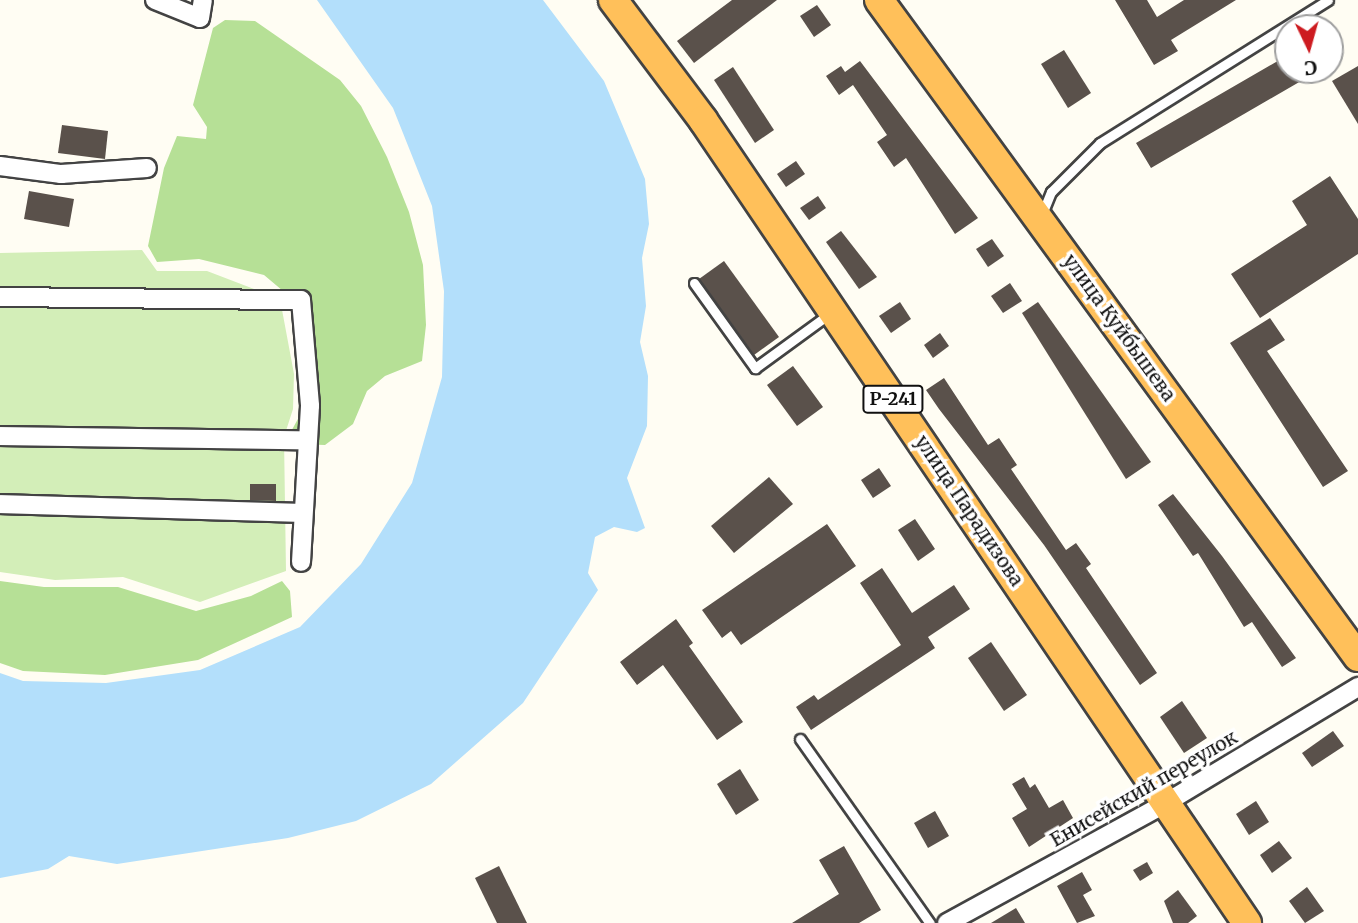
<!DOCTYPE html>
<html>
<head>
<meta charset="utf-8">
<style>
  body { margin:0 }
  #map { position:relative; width:1358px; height:923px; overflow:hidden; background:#fffdf3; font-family:Merriweather,serif }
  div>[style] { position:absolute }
  .green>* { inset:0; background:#d3eeb8 }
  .forest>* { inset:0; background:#b6e096 }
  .water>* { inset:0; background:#b3dffb }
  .building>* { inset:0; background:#5a514b }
  .roads { filter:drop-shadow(2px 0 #434343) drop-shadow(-2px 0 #434343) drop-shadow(0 2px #434343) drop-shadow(0 -2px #434343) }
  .service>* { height:9px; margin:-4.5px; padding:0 4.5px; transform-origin:4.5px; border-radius:4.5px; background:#fff }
  .minor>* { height:18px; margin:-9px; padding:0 9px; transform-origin:9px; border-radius:9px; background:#fff }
  .trunk>* { height:28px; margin:-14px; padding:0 14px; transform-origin:14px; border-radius:14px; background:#ffc05a }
  span { translate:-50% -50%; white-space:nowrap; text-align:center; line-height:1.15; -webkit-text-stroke:7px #fff; paint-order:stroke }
  .shield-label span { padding:2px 5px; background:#fff; border:2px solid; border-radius:5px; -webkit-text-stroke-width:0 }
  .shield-label { font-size:18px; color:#101010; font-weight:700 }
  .street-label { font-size:19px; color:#101010 }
  .north { position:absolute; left:1274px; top:14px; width:70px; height:70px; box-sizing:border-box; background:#fff; border:2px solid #9f9f9f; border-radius:50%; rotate:175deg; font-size:19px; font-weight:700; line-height:28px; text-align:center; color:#101010 }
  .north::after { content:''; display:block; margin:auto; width:24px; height:32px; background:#cd1b20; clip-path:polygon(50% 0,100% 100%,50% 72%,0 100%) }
</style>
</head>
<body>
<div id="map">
  <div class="green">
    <div style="clip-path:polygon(142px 250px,157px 271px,207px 271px,280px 299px,294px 374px,293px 409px,284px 437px,286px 571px,200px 602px,123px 577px,55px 580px,0 572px,0 253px)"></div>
  </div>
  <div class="forest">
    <div style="clip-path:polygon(225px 20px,255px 21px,340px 80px,361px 106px,387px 157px,409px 212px,423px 265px,426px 325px,422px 361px,385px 376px,367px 391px,353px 424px,325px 445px,297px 444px,288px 437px,299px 417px,304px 374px,289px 296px,264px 275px,199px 259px,157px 262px,148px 246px,164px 168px,177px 136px,206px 139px,207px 127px,193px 105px,213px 28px)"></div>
    <div style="clip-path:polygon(0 581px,44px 587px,118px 587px,196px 611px,251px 596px,282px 581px,290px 591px,292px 617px,198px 660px,105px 675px,23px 671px,0 663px)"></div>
  </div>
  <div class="water">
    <div style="clip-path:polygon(317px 0,543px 0,604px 81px,645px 179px,649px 224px,642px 258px,646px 306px,640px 342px,648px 376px,647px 426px,627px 478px,645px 528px,637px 532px,614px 527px,595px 537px,588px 573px,598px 590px,523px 703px,431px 784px,356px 821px,288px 838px,117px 864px,69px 856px,48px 869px,0 878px,0 673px,23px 681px,106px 683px,200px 670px,300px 627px,361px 564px,412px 483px,442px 377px,444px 291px,432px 206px,393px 108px)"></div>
  </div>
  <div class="building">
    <div style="clip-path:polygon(732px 0,777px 0,694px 63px,677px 41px)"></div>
    <div style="clip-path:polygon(1115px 0,1147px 0,1157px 17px,1184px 0,1236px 0,1171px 40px,1178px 51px,1154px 65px)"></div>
    <div style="clip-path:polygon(817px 5px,831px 25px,814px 37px,800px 16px)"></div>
    <div style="clip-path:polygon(1064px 50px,1091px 93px,1068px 108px,1041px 64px)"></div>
    <div style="clip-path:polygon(1288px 55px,1288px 70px,1320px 70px,1151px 168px,1136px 143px)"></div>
    <div style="clip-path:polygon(860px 61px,978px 218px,955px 234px,906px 158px,894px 167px,877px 142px,887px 135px,853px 85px,839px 95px,826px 76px,841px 66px,845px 72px)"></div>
    <div style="clip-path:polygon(1358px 66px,1358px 124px,1332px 81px)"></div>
    <div style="clip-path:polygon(733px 67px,774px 130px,755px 143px,714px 80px)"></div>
    <div style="clip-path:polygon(62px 125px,108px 131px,105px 159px,58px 153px)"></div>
    <div style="clip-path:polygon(796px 161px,805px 174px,786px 187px,777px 174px)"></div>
    <div style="clip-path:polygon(1330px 176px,1358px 219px,1358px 254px,1260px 318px,1231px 274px,1307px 225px,1292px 201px)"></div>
    <div style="clip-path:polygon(29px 191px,74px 199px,69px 227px,24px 219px)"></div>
    <div style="clip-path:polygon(818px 196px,826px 208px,809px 220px,800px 208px)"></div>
    <div style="clip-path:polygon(841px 231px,877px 277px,859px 289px,826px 242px)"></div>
    <div style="clip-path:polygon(992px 239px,1004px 256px,988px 267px,976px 249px)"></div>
    <div style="clip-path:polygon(724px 261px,779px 337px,754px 355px,699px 279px)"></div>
    <div style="clip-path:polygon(1010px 283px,1022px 301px,1003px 313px,991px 296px)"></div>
    <div style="clip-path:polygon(900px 302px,911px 319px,891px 333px,879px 316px)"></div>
    <div style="clip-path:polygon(1038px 302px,1151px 462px,1126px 479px,1022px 313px)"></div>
    <div style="clip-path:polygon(1270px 318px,1285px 340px,1267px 351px,1348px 471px,1323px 487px,1230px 343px)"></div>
    <div style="clip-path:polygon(940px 333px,949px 346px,933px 358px,924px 345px)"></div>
    <div style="clip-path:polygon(793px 366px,823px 407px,797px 426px,767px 385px)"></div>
    <div style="clip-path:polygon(944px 378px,988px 445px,999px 438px,1017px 465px,1011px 469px,1066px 550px,1076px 543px,1091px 564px,1086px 568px,1157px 673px,1140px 685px,1044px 545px,939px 409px,926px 390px)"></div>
    <div style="clip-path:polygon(879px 468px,891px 486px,873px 498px,861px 480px)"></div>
    <div style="clip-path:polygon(769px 477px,793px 504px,734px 553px,711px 526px)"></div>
    <div style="clip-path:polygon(250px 484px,276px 484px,276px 501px,250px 500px)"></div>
    <div style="clip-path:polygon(1173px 494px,1222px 556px,1296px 658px,1282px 667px,1252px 622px,1244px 627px,1198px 553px,1193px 556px,1158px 505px)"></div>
    <div style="clip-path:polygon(915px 519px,935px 549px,918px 561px,898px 530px)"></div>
    <div style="clip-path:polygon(827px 524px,856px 566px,741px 645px,731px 631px,722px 638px,702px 610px)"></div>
    <div style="clip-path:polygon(882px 568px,912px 613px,954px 585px,970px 609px,928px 637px,935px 648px,811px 730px,796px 707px,814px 695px,818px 700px,901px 645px,860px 583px)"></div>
    <div style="clip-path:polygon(676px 619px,693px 643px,689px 646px,743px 722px,717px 740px,663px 665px,637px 685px,620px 662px)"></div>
    <div style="clip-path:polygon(991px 642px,1027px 695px,1004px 711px,968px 658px)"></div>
    <div style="clip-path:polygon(1182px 701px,1207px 738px,1184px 753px,1160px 717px)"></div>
    <div style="clip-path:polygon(1333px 731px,1344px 746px,1312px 767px,1302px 753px)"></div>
    <div style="clip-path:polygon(740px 769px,759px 800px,736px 815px,717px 784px)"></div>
    <div style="clip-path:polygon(1024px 777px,1030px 788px,1035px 784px,1049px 808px,1063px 800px,1073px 818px,1029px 847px,1012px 818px,1027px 809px,1012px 784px)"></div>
    <div style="clip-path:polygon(1256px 801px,1269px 822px,1249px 835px,1236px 814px)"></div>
    <div style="clip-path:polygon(935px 811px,949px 836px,928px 848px,914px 823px)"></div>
    <div style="clip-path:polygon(1279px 841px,1292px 858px,1272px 873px,1260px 855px)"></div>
    <div style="clip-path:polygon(844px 846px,881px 910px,859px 923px,792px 923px,839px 894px,819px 860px)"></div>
    <div style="clip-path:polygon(1147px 862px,1153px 873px,1140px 881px,1133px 870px)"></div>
    <div style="clip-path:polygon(499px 866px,527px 923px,497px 923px,475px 878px)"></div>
    <div style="clip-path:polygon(1082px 872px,1092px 890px,1083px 895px,1095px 916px,1077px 923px,1057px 886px)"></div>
    <div style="clip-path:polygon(1307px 887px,1324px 911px,1305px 923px,1289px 901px)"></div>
    <div style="clip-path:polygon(1178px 890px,1197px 916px,1188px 923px,1173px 923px,1164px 901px)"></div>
    <div style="clip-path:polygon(1016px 908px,1025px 923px,991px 923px)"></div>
  </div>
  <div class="roads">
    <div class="service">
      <div style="left:1042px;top:214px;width:24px;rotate:-68deg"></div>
      <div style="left:1051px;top:192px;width:69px;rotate:-45deg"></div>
      <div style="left:1100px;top:143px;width:269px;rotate:-32.1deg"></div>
      <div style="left:694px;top:283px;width:105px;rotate:54.3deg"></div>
      <div style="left:755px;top:368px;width:92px;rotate:-36.1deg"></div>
      <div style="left:800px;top:739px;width:225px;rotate:54.8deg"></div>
    </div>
    <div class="minor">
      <div style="left:155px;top:0;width:48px;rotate:21.8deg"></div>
      <div style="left:200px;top:18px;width:18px;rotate:-81deg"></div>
      <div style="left:0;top:166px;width:62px;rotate:7.5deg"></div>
      <div style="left:61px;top:174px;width:86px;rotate:-4deg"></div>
      <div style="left:0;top:297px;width:301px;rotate:0.6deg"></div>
      <div style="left:301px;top:300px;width:106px;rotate:85.1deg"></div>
      <div style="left:310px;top:406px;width:156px;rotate:93.3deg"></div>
      <div style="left:0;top:436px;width:305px;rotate:0.8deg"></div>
      <div style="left:0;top:504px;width:303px;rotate:1.7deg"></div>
      <div style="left:947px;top:923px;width:247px;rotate:-28.7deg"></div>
      <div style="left:1164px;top:804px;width:227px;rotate:-31.1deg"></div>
    </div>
    <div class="trunk">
      <div style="left:613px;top:0;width:150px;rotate:53.1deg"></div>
      <div style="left:703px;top:120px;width:970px;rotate:55.88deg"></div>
      <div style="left:879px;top:0;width:813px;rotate:53.91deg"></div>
    </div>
  </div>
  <div class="shield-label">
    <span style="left:893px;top:399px">Р-241</span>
  </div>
  <div class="street-label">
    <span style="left:1119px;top:328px;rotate:54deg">улица Куйбышева</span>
    <span style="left:969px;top:511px;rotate:56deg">улица Парадизова</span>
    <span style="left:1144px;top:789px;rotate:-30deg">Енисейский переулок</span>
  </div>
  <div class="north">С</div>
</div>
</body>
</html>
